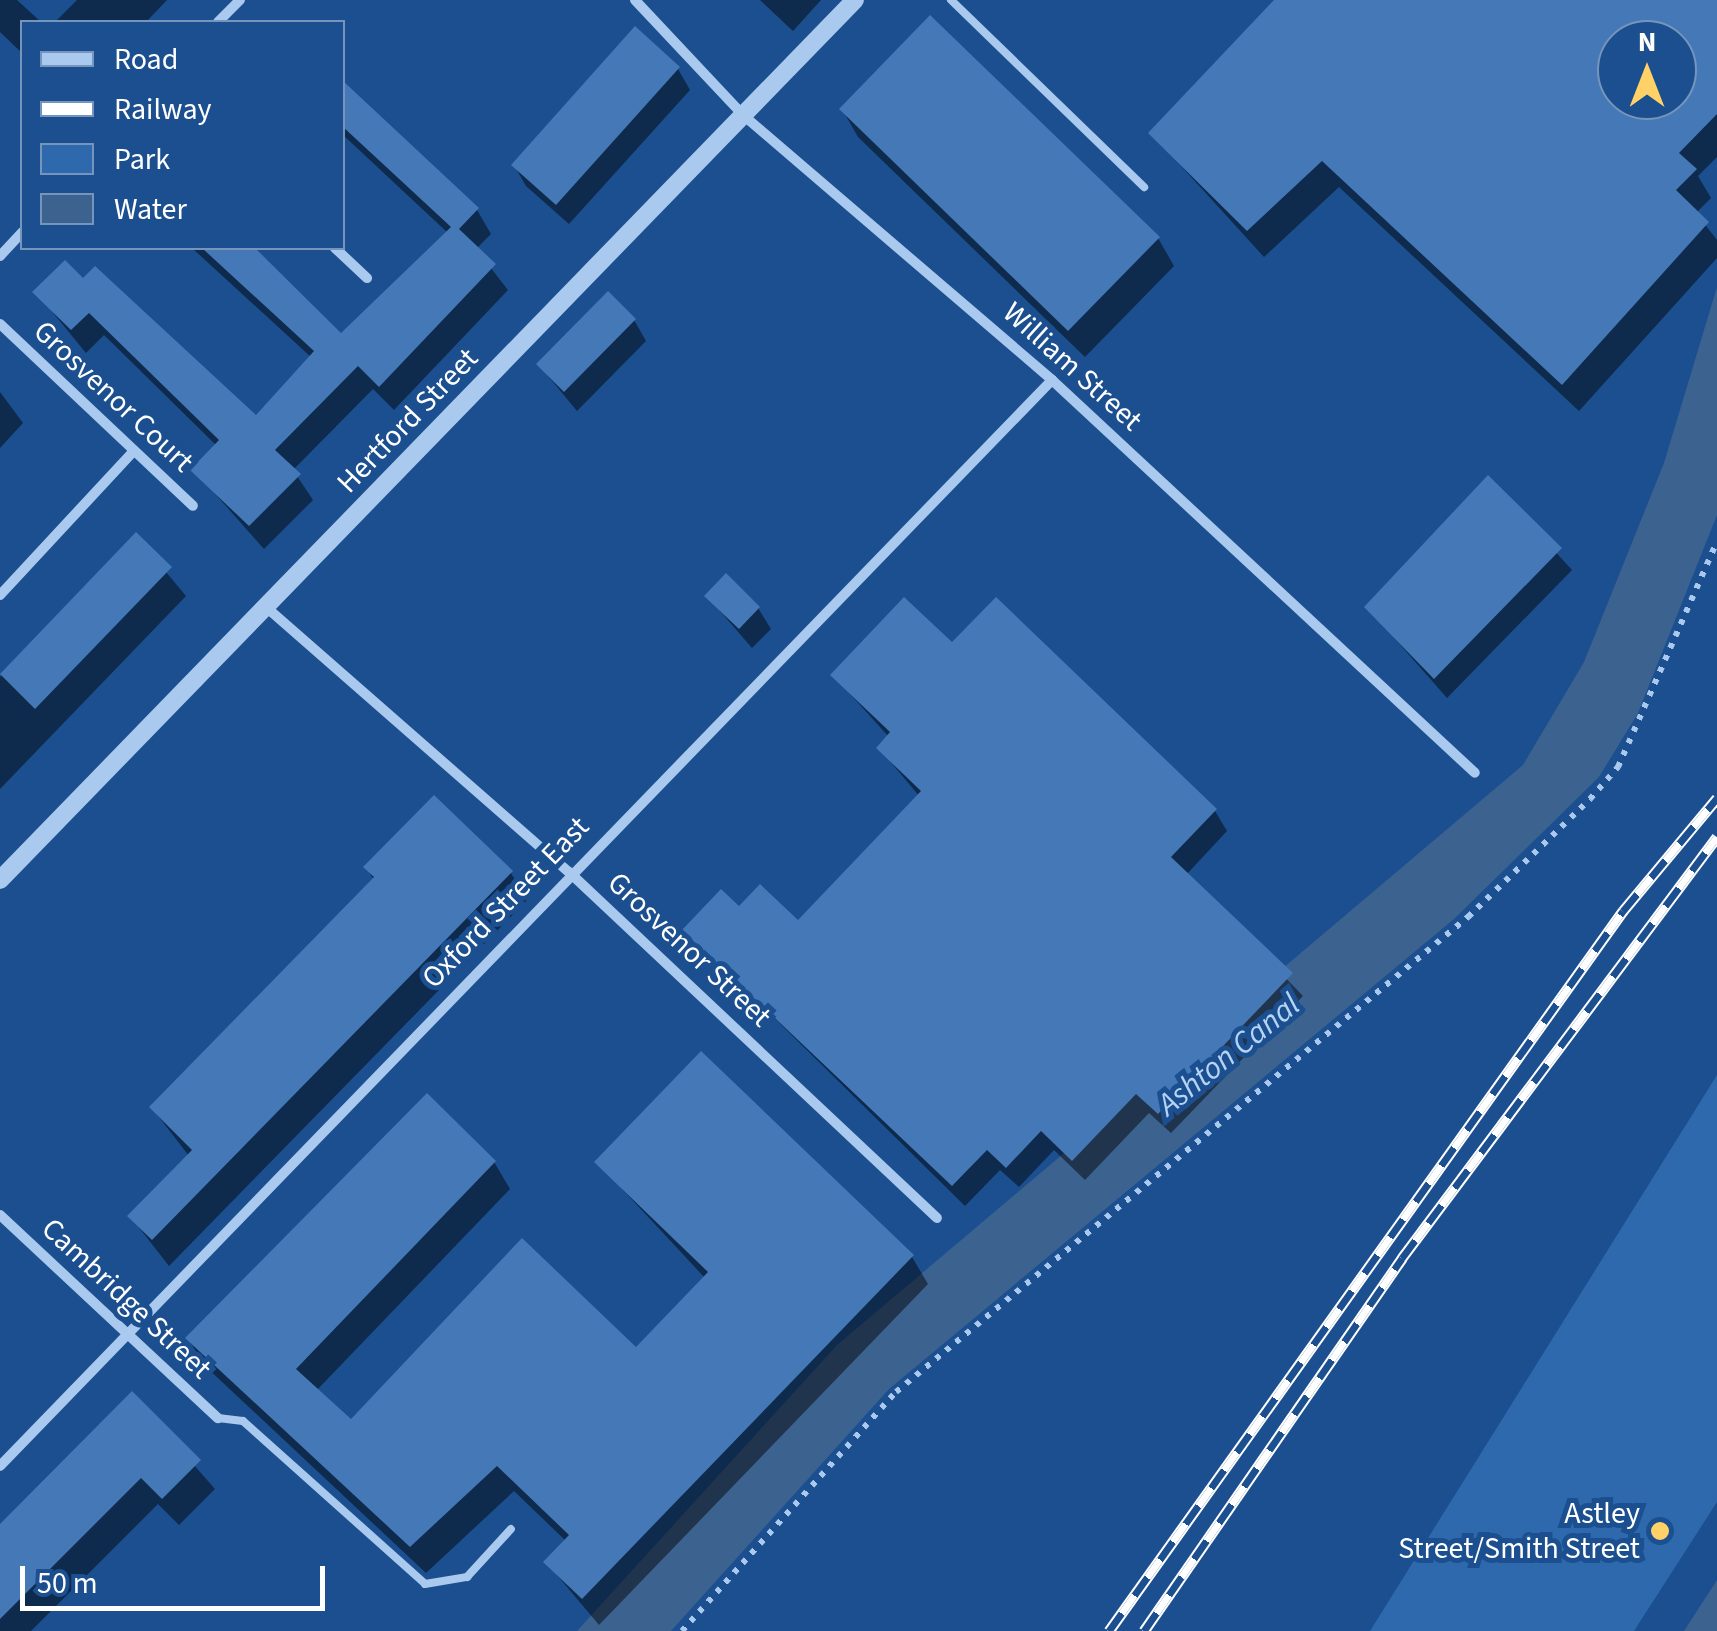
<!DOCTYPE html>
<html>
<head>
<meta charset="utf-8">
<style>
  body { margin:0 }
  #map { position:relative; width:1717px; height:1631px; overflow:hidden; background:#1b4f8f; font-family:"Source Sans 3",sans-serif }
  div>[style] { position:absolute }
  .green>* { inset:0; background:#2e69ad }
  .water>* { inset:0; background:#3c6290 }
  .shadow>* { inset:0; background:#0007 }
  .building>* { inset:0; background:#4478b7 }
  .path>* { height:6px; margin-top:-3px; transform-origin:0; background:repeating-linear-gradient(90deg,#a9c9ee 0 5px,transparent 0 13px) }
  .service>* { height:8px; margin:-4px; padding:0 4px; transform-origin:4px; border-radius:4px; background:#a9c9ee }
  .minor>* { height:10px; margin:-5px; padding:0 5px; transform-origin:5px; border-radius:5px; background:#a9c9ee }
  .tertiary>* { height:18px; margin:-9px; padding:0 9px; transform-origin:9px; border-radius:9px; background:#a9c9ee }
  .rail>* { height:11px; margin-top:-5.5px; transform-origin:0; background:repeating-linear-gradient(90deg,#1b4f8f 0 22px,#fff 0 44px); box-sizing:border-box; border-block:2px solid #fff }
  .dots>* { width:28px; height:28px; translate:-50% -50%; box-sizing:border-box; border:5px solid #1b4f8f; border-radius:50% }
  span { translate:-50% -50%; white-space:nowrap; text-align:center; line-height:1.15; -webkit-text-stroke:10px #1b4f8f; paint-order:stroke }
  .street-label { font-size:30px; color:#fff }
  .poi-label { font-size:30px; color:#fff }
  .right { translate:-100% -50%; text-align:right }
  .water-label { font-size:32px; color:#b5d3f5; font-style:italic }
  .legend { position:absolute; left:20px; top:20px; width:325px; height:230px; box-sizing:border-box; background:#1b4f8f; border:2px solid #7695bc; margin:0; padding:12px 18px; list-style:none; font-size:30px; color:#fff }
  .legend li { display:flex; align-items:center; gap:20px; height:50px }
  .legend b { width:50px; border:2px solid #7695bc }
  .north { position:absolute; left:1597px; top:20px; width:100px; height:100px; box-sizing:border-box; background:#1b4f8f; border:2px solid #7695bc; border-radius:50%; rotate:0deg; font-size:28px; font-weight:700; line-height:40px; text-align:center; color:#fff }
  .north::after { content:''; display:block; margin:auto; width:35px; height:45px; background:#ffd166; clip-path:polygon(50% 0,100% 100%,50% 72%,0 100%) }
  .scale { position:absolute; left:20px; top:1566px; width:305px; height:45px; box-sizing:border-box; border:5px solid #fff; border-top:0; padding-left:12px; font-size:30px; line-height:35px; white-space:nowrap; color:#fff; -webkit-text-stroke:8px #1b4f8f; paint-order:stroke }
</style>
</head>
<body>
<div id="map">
  <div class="green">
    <div style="clip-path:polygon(1717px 1075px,1717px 1502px,1634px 1631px,1370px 1631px)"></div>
  </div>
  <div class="water">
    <div style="clip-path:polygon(1717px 287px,1717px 515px,1638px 713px,1599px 777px,1454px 919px,889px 1389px,671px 1631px,577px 1631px,837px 1345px,1523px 765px,1584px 662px,1664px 463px)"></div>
    <div style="clip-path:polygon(1717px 1580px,1717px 1631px,1684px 1631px)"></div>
  </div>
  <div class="shadow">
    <div style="clip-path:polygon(0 0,17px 0,41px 22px,22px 22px,22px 53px,0 32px)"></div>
    <div style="clip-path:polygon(77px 0,167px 0,146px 22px,55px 22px)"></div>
    <div style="clip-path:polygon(760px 0,821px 0,793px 31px)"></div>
    <div style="clip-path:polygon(evenodd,1277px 0,1717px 0,1717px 157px,1698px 176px,1711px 198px,1696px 213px,1717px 240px,1717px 258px,1579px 411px,1339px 187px,1264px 257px,1151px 133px,1277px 0,1617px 40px,1677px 40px,1677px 100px,1617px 100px,1617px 40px)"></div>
    <div style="clip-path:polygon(678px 69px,690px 90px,569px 224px,526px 186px,514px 165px)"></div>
    <div style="clip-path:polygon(342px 84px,477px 210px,491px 234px,476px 249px,508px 290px,394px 410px,373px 389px,293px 470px,313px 500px,264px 549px,194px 470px,217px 446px,104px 335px,86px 353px,36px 292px,65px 264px,256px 418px,312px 358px,192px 248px,251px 248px,341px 336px,448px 233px,342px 134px)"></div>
    <div style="clip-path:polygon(842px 109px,1158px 238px,1174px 266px,1085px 357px,858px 137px)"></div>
    <div style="clip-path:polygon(634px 320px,646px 341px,577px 411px,539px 365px)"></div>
    <div style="clip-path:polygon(0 392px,23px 423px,0 448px)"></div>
    <div style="clip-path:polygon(1488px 478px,1572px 570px,1447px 698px,1367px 607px)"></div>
    <div style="clip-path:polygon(136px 536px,186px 596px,0 789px,0 677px)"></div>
    <div style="clip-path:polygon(707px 596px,758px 608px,771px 629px,752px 648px)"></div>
    <div style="clip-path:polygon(952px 646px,1215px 811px,1227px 831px,1186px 875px,1303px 996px,1171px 1133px,1149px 1113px,1085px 1180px,1054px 1150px,1019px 1187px,1000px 1170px,965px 1206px,685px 930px,739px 910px,798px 924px,920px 797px,879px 748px,889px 737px,833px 675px)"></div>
    <div style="clip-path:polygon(366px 867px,511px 873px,527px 900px,169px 1266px,130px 1216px,189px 1156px,152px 1108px,374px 880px)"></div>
    <div style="clip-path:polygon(494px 1162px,510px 1189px,316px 1391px,351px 1423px,636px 1350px,705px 1278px,597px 1162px,912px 1257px,928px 1284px,599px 1625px,546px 1562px,566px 1541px,514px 1491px,426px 1573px,204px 1365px,188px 1338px)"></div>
    <div style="clip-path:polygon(132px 1395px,215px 1489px,179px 1525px,158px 1504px,31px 1631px,0 1631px,0 1527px)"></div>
  </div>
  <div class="building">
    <div style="clip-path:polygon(evenodd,1274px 0,1717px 0,1717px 114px,1679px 153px,1697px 169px,1676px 190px,1709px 222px,1562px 385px,1322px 161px,1247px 231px,1148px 133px,1274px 0,1617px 40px,1677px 40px,1677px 100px,1617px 100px,1617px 40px)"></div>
    <div style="clip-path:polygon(930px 15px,1160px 237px,1068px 331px,839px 109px)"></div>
    <div style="clip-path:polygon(635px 26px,680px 67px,556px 205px,511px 165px)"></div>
    <div style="clip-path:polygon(342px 80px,479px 208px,459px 229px,496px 264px,379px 387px,358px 366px,275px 450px,301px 474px,249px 526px,190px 470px,219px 440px,89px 313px,71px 330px,32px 292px,65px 260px,83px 278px,95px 266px,256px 415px,314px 351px,202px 248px,255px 248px,341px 333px,451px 227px,342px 126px)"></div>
    <div style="clip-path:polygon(608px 291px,636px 319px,564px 392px,536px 364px)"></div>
    <div style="clip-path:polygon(1488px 475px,1562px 548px,1434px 679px,1364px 607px)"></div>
    <div style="clip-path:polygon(136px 532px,172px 567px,35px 709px,0 674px)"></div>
    <div style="clip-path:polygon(726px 573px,760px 607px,739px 629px,704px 596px)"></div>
    <div style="clip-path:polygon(904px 597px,952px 642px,996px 597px,1217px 809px,1171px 857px,1293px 973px,1158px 1114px,1136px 1094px,1072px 1161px,1041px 1131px,1006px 1168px,987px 1150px,952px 1186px,682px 930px,721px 889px,739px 906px,760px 884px,798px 920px,921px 791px,876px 748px,890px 732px,830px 675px)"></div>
    <div style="clip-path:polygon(434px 795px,513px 871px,152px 1240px,127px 1216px,192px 1150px,149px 1107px,374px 877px,363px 867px)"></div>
    <div style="clip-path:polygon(701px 1051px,914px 1255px,582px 1599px,543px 1562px,569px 1535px,497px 1466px,410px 1547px,185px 1338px,427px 1093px,496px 1161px,296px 1369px,351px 1419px,522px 1238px,636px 1347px,708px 1272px,594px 1162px)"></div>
    <div style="clip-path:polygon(132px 1391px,201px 1460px,162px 1499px,141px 1478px,0 1619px,0 1524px)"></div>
  </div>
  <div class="path">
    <div style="left:682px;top:1631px;width:321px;rotate:-48.2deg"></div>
    <div style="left:896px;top:1392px;width:744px;rotate:-39.71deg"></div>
    <div style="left:1468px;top:917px;width:170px;rotate:-44deg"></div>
    <div style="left:1590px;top:799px;width:43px;rotate:-48.8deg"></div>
    <div style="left:1618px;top:767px;width:246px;rotate:-66.3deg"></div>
  </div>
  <div class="service">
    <div style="left:951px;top:0;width:269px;rotate:44.1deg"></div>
    <div style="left:218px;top:1418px;width:25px;rotate:7deg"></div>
    <div style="left:243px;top:1421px;width:244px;rotate:41.8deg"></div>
    <div style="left:425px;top:1584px;width:43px;rotate:-9.5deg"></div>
    <div style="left:467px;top:1577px;width:65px;rotate:-47.5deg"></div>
  </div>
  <div class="minor">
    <div style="left:635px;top:0;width:158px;rotate:46.8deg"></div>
    <div style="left:743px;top:115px;width:407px;rotate:40.6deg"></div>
    <div style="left:1052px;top:380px;width:577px;rotate:42.89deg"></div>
    <div style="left:218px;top:22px;width:31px;rotate:-45deg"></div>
    <div style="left:335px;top:248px;width:44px;rotate:43.2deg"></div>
    <div style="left:0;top:256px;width:33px;rotate:-47deg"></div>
    <div style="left:0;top:324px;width:265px;rotate:43.3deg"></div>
    <div style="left:0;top:595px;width:197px;rotate:-47.1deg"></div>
    <div style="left:266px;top:607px;width:403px;rotate:41.2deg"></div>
    <div style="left:569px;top:872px;width:505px;rotate:43.24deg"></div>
    <div style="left:0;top:1215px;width:298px;rotate:43deg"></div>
    <div style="left:0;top:1466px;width:1512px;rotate:-45.91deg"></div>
  </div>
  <div class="tertiary">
    <div style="left:0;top:880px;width:1227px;rotate:-45.83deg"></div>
  </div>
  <div class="rail">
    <div style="left:1109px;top:1631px;width:885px;rotate:-54.48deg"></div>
    <div style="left:1623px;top:911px;width:147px;rotate:-50.2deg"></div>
    <div style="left:1144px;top:1631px;width:454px;rotate:-55.3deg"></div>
    <div style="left:1402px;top:1258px;width:526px;rotate:-53.2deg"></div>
  </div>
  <div class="dots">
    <div style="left:1660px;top:1531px;background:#ffd166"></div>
  </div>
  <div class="street-label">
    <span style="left:1072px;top:367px;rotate:42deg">William Street</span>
    <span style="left:113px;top:397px;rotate:43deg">Grosvenor Court</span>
    <span style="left:408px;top:421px;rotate:-46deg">Hertford Street</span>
    <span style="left:506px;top:903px;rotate:-46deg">Oxford Street East</span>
    <span style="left:689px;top:950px;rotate:43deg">Grosvenor Street</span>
    <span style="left:126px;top:1299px;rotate:43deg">Cambridge Street</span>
  </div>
  <div class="poi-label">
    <span class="right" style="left:1640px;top:1531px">Astley<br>Street/Smith Street</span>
  </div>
  <div class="water-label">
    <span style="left:1229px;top:1055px;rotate:-39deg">Ashton Canal</span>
  </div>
  <ul class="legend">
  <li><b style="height:12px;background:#a9c9ee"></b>Road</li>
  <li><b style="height:12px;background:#fff"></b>Railway</li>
  <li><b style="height:28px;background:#2e69ad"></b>Park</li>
  <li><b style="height:28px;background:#3c6290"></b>Water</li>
  </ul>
  <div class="north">N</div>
  <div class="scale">50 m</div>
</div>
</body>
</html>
